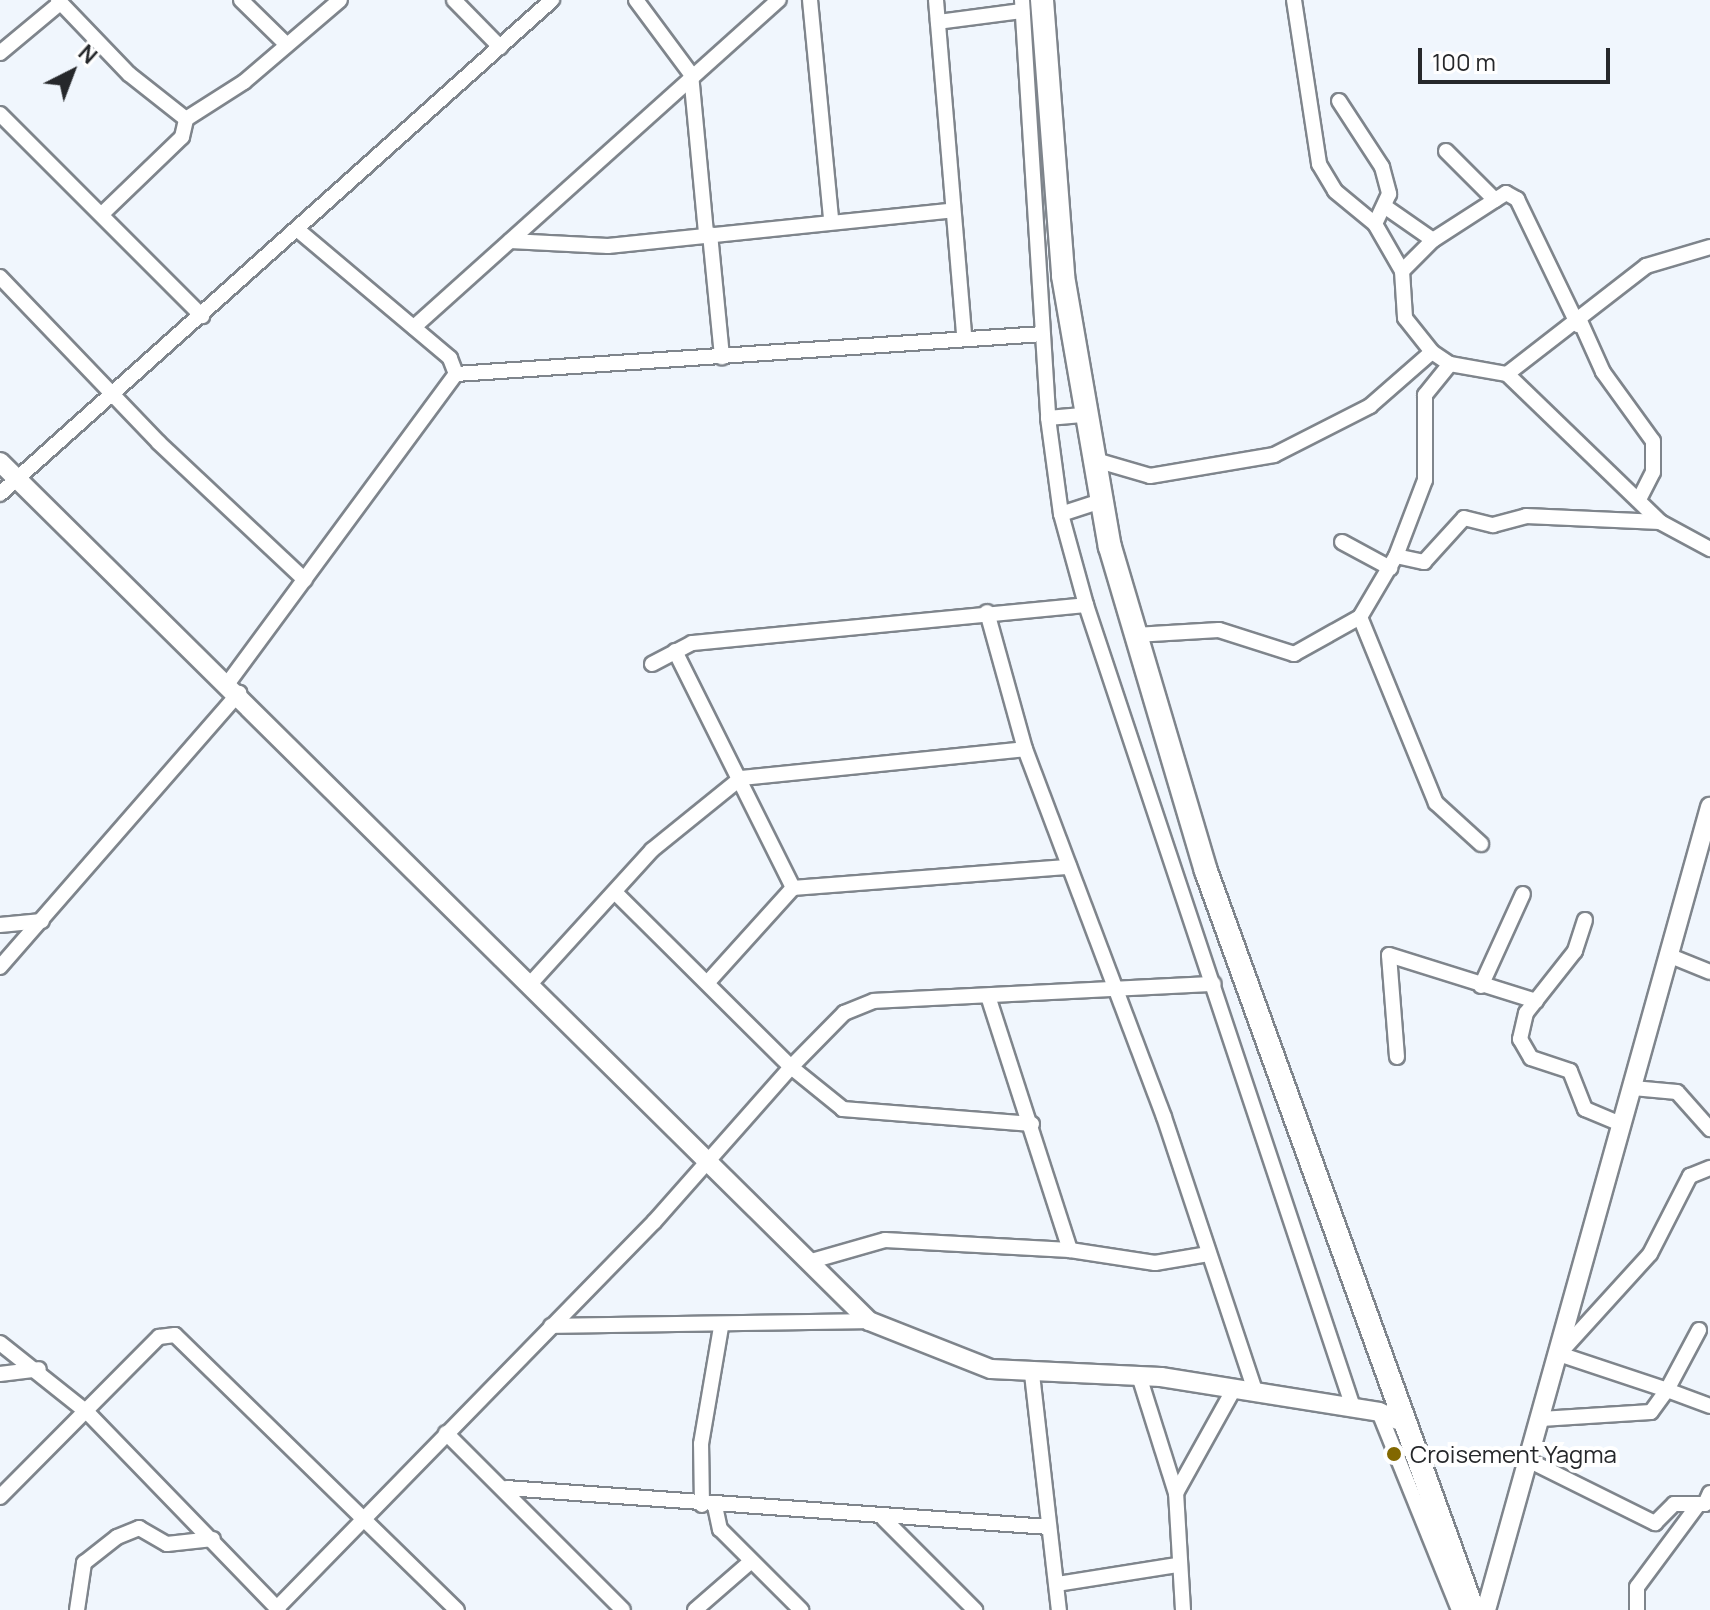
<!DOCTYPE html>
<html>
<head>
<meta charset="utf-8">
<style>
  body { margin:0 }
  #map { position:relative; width:1710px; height:1610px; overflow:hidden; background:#f0f6fd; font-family:Manrope,sans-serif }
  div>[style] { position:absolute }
  .roads { filter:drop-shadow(2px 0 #7f858c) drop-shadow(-2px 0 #7f858c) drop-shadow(0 2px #7f858c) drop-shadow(0 -2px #7f858c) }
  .minor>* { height:14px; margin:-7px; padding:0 7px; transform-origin:7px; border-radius:7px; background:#fff }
  .tertiary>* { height:18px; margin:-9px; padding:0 9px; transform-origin:9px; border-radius:9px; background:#fff }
  .primary>* { height:22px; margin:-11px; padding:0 11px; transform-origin:11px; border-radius:11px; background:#fff }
  .dots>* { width:22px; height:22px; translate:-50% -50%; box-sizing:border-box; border:4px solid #fff; border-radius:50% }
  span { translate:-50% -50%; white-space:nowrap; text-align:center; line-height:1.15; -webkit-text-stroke:8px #fff; paint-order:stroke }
  .poi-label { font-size:24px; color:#26282b }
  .left { translate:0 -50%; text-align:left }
  .north { position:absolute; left:32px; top:32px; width:80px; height:80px; -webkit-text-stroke:6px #fff; paint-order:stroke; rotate:42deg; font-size:22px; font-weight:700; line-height:32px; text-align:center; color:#26282b }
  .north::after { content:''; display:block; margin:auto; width:28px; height:36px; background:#26282b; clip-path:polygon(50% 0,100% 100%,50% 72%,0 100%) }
  .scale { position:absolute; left:1418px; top:48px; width:192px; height:36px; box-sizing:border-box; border:4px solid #26282b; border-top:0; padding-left:10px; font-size:24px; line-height:28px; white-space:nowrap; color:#26282b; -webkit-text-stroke:6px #fff; paint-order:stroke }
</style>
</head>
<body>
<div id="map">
  <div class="roads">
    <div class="minor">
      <div style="left:58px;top:0;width:103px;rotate:46.2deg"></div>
      <div style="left:129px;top:74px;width:73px;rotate:38.3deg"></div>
      <div style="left:241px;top:0;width:64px;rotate:44.4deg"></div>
      <div style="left:454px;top:0;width:66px;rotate:45.6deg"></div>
      <div style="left:636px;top:0;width:92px;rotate:53.4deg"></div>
      <div style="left:691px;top:74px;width:161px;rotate:84.6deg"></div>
      <div style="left:810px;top:0;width:220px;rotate:84.5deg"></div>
      <div style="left:936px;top:0;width:337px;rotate:85.2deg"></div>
      <div style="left:1022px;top:0;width:419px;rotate:86.4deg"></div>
      <div style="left:1294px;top:0;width:166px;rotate:81.3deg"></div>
      <div style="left:1319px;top:164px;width:31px;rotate:59deg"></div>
      <div style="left:1335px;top:191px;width:52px;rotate:39.5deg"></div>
      <div style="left:938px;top:22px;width:85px;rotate:-7.5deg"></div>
      <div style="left:0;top:53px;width:78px;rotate:-39.8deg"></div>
      <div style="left:1339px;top:101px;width:79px;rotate:56.9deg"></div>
      <div style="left:1382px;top:167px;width:28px;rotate:75deg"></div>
      <div style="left:1389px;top:194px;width:33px;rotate:115deg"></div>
      <div style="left:1375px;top:224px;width:54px;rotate:60.1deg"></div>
      <div style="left:1402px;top:271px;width:44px;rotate:-45deg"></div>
      <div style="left:1433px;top:240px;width:74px;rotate:-32.8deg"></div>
      <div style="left:0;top:114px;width:286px;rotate:45deg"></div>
      <div style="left:1446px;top:151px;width:69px;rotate:45deg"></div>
      <div style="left:1495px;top:200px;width:13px;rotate:-32deg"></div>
      <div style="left:1506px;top:193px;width:13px;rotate:29deg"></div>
      <div style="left:1517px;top:199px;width:140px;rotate:64.2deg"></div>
      <div style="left:1387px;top:208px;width:56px;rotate:34.8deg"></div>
      <div style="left:102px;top:214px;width:111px;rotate:-43.9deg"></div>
      <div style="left:182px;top:137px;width:18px;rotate:-77deg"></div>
      <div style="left:186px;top:119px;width:69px;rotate:-32.5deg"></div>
      <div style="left:244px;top:82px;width:126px;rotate:-40.5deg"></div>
      <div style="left:710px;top:234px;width:124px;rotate:84.4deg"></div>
      <div style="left:510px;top:241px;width:98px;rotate:2.9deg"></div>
      <div style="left:608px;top:246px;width:342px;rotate:-5.9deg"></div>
      <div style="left:1402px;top:271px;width:47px;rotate:86.3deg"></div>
      <div style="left:1405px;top:318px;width:43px;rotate:51.5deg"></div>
      <div style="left:0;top:277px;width:230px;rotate:46.2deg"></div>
      <div style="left:159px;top:443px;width:200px;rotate:43.2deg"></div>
      <div style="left:1581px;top:323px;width:54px;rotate:65.8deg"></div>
      <div style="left:1603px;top:372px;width:85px;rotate:54.1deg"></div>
      <div style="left:1653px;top:441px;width:31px;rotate:90deg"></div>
      <div style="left:1653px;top:472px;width:31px;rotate:117deg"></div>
      <div style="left:414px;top:327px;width:490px;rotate:-41.9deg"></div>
      <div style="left:1450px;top:364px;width:40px;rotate:129deg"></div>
      <div style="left:1425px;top:395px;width:85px;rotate:90deg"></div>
      <div style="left:1425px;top:480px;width:81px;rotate:110.9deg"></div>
      <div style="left:1396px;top:556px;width:71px;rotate:120.5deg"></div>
      <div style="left:1360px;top:617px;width:201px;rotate:67.8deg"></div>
      <div style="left:1436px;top:803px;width:61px;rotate:42.3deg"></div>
      <div style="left:456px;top:374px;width:587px;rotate:-3.9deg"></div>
      <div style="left:1507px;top:374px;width:176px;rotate:-37.8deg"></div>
      <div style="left:1646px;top:266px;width:67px;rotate:-16.5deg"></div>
      <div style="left:1092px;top:459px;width:60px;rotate:16.3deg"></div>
      <div style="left:1150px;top:476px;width:126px;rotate:-9.6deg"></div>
      <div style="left:1274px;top:455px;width:108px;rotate:-27deg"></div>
      <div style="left:1370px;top:406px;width:82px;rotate:-41.1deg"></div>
      <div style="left:1432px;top:352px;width:22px;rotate:34deg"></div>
      <div style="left:1450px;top:364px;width:58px;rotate:10deg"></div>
      <div style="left:1507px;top:374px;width:213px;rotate:44deg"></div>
      <div style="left:1660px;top:522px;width:57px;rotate:28.4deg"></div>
      <div style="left:0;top:494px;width:741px;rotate:-41.83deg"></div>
      <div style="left:1101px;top:501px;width:42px;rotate:162deg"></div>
      <div style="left:1061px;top:514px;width:94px;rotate:74.6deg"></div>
      <div style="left:1086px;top:605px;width:845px;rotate:71.59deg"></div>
      <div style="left:1061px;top:514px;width:97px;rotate:-97.7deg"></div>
      <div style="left:1048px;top:418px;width:37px;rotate:-5deg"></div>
      <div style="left:1342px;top:542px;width:55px;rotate:28.4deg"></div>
      <div style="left:1396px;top:556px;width:29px;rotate:12deg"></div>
      <div style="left:1424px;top:562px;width:59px;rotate:-47.7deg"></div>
      <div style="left:1464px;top:518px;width:30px;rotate:14deg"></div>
      <div style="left:1493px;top:525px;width:34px;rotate:-15deg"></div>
      <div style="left:1526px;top:516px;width:134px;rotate:2.6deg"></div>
      <div style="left:987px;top:612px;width:142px;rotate:74.5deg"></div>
      <div style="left:1025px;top:749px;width:393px;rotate:69.3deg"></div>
      <div style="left:1164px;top:1117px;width:288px;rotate:71.6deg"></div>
      <div style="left:1135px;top:635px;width:84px;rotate:-3.4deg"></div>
      <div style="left:1219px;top:630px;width:79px;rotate:17.7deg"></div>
      <div style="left:1294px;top:654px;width:76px;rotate:-29.3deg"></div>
      <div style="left:675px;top:651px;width:265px;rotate:63.5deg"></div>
      <div style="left:793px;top:888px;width:277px;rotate:-4.4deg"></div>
      <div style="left:652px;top:664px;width:45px;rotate:-27.7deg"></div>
      <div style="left:692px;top:643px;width:396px;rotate:-5.5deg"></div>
      <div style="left:228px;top:683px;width:384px;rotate:-53.6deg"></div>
      <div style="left:456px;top:374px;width:17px;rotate:-111deg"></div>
      <div style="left:450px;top:358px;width:197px;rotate:-139.9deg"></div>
      <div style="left:1585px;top:920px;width:33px;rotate:108deg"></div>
      <div style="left:1575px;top:951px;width:79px;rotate:128.3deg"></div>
      <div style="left:1526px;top:1013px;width:27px;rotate:103deg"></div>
      <div style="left:1520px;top:1039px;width:22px;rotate:60deg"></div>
      <div style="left:1531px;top:1058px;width:41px;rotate:18.4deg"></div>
      <div style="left:1570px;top:1071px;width:41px;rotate:68.5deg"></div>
      <div style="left:1585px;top:1109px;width:41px;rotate:22.8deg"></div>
      <div style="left:0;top:925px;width:42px;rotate:-5.4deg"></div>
      <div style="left:1668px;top:955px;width:45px;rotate:22deg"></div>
      <div style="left:0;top:967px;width:364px;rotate:-48.9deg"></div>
      <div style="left:708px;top:982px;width:127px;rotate:-47.9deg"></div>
      <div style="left:531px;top:983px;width:180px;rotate:-47.7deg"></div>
      <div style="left:652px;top:850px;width:114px;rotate:-39deg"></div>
      <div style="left:741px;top:778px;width:285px;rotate:-5.8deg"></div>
      <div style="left:1481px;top:986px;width:101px;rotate:-65.5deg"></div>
      <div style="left:988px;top:996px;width:267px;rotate:72.1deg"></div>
      <div style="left:1397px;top:1057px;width:102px;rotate:-94.5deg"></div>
      <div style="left:1389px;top:955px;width:154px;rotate:17.4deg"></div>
      <div style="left:1633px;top:1088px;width:44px;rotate:5.2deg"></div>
      <div style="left:1677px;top:1092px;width:50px;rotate:48.3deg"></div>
      <div style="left:1032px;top:1124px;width:190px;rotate:-175.5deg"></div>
      <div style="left:843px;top:1109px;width:67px;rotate:-141.1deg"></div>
      <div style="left:791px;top:1067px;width:76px;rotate:-45.5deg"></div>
      <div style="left:844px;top:1013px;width:32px;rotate:-22deg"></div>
      <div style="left:874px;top:1001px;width:340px;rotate:-2.9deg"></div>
      <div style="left:808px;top:1262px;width:80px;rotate:-15.9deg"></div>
      <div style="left:885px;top:1240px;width:185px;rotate:3.1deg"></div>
      <div style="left:1070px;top:1250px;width:86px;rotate:8.7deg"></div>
      <div style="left:1155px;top:1263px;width:54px;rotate:-9.6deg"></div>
      <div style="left:551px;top:1326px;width:318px;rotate:-0.9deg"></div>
      <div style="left:0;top:1343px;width:112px;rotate:38.5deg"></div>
      <div style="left:88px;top:1413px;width:274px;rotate:45.9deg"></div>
      <div style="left:1559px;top:1354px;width:135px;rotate:-47.7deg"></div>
      <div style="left:1650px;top:1254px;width:88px;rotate:-62.9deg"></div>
      <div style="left:1690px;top:1176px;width:22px;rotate:-22deg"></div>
      <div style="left:1559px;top:1354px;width:114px;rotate:18.4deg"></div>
      <div style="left:1667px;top:1390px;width:68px;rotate:-61.9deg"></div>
      <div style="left:0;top:1374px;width:39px;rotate:-7deg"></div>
      <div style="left:1032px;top:1374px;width:238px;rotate:83.5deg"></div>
      <div style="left:1140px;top:1379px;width:120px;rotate:72.5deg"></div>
      <div style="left:1379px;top:1412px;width:214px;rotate:68deg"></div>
      <div style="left:1541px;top:1419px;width:110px;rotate:-3.6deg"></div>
      <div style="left:1651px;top:1412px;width:27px;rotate:-54deg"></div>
      <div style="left:1667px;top:1390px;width:46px;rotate:20.4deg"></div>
      <div style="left:446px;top:1433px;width:250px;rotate:45deg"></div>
      <div style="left:1530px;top:1461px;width:140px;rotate:26.4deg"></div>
      <div style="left:1655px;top:1523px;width:27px;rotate:-45deg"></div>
      <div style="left:1674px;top:1504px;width:31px"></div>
      <div style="left:1705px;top:1504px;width:12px;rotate:-66deg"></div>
      <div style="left:506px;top:1488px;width:544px;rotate:4.11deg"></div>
      <div style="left:0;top:1497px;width:226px;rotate:-45.2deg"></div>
      <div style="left:159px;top:1337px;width:16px;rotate:-7deg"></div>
      <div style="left:175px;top:1335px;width:394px;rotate:44.3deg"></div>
      <div style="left:702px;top:1505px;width:61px;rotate:-90.9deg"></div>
      <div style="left:701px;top:1444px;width:119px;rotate:-80.3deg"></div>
      <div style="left:715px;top:1506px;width:24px;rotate:78deg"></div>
      <div style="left:720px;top:1529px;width:115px;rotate:45deg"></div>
      <div style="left:884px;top:1519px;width:129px;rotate:45deg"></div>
      <div style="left:1057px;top:1584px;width:121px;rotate:-9deg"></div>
      <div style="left:277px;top:1608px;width:540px;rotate:-45.68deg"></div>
      <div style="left:654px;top:1222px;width:207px;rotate:-48.5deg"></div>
      <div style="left:791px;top:1067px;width:247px;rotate:-135.2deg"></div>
      <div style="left:77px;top:1610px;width:48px;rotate:-81.5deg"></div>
      <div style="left:84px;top:1563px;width:42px;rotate:-38.2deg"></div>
      <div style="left:117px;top:1537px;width:24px;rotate:-22deg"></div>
      <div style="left:139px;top:1528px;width:32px;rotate:30deg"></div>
      <div style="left:167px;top:1544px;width:46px;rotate:-6.2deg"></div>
      <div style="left:695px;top:1610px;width:72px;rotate:-41deg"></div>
      <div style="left:1183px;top:1610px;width:117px;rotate:-93.4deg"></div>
      <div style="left:1176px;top:1493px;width:119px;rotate:-60.9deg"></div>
      <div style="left:1637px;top:1610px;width:23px;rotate:-90deg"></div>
      <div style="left:1637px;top:1587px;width:102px;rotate:-53.4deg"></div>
    </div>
    <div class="tertiary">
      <div style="left:0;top:462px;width:1222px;rotate:44.67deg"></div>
      <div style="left:869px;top:1321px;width:131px;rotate:21.5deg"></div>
      <div style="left:991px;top:1369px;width:170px;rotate:2.7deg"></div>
      <div style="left:1161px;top:1377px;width:221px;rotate:9.1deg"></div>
      <div style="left:1379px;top:1412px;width:28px;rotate:23deg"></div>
      <div style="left:1486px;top:1610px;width:834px;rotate:-74.41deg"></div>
    </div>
    <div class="primary">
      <div style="left:1042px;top:0;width:277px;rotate:85.6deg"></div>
      <div style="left:1063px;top:276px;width:275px;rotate:80.2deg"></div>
      <div style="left:1110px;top:547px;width:338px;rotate:73.5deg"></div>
      <div style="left:1206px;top:871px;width:786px;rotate:70.14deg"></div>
    </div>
  </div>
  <div class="dots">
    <div style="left:1394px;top:1454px;background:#826800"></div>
  </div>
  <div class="poi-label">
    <span class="left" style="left:1410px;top:1454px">Croisement Yagma</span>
  </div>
  <div class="north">N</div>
  <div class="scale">100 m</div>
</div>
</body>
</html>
